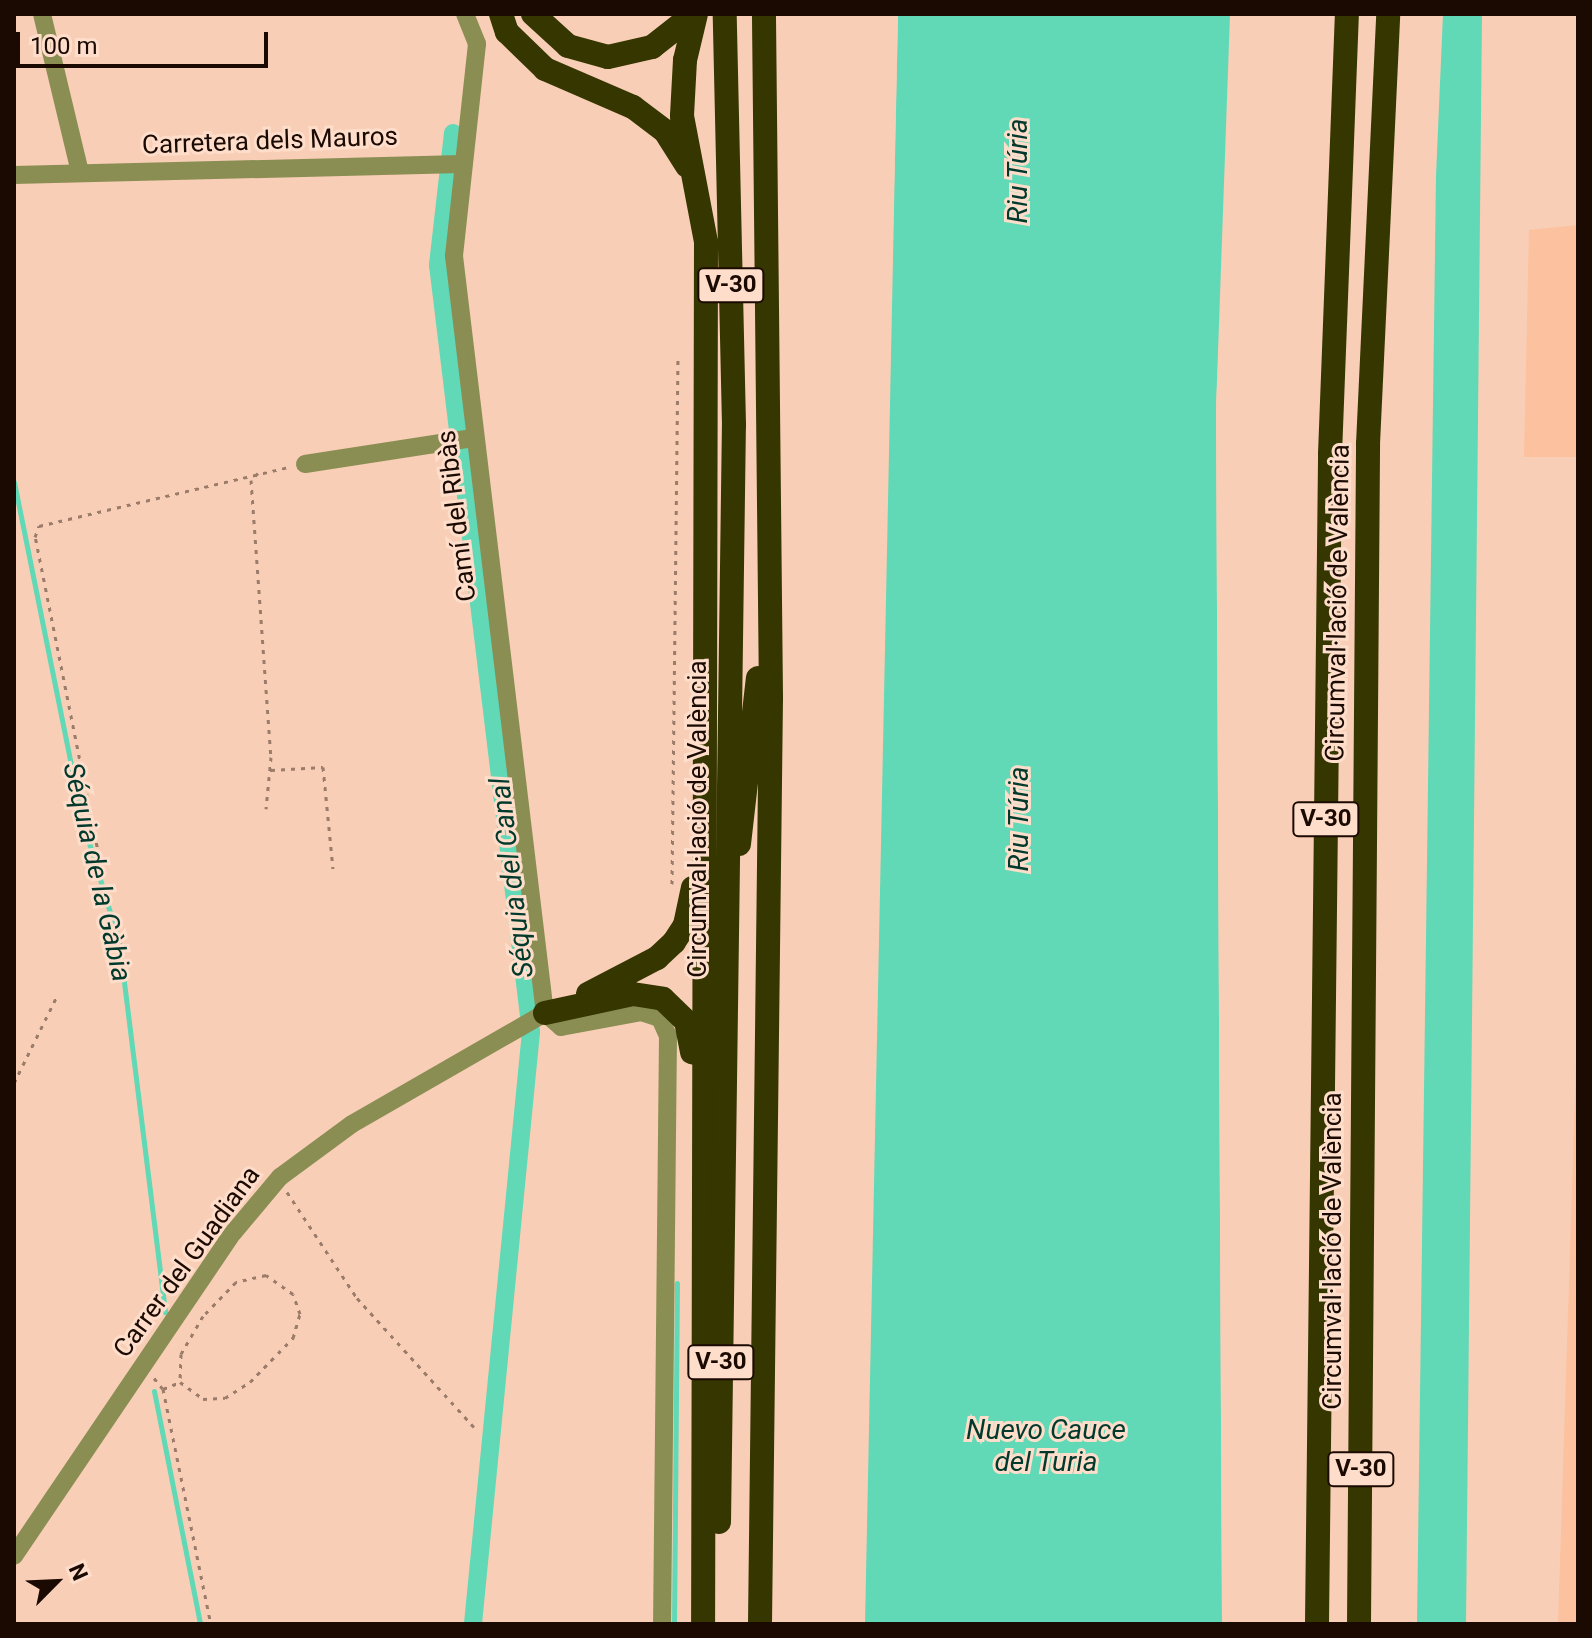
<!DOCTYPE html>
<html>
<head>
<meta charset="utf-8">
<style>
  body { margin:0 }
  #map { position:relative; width:1592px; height:1638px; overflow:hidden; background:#f8ceb6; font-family:Roboto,sans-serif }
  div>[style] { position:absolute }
  .built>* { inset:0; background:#fcc19e }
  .water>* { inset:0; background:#61d8b6 }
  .pier>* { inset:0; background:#f8ceb6 }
  .stream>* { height:5px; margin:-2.5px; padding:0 2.5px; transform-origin:2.5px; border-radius:2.5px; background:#61d8b6 }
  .canal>* { height:18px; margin:-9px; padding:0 9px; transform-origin:9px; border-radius:9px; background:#61d8b6 }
  .path>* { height:3px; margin-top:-1.5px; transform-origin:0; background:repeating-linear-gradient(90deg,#9b7c6a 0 4px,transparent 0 10px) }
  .minor>* { height:18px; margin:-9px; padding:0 9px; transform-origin:9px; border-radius:9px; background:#8a8e53 }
  .highway>* { height:24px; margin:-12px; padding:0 12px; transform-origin:12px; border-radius:12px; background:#353600 }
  span { translate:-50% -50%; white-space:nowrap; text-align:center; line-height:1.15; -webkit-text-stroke:6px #fedecb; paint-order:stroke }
  .shield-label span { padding:2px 6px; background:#fedecb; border:2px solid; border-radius:6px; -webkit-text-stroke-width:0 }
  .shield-label { font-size:24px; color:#1b0a02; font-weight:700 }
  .street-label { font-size:26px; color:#1b0a02 }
  .water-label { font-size:28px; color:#013a2d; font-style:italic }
  .frame { position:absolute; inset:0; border:16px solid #1b0a02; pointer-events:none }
  .north { position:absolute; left:16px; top:1542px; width:80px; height:80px; -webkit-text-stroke:6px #fedecb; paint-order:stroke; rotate:66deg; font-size:22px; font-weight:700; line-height:32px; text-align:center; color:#1b0a02 }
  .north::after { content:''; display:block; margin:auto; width:28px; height:36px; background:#1b0a02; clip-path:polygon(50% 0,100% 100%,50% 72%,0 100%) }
  .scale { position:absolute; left:16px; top:32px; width:252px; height:36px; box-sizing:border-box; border:4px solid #1b0a02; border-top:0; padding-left:10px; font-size:24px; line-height:28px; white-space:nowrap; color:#1b0a02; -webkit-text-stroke:6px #fedecb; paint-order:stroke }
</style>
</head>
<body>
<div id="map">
  <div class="built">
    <div style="clip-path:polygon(1578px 225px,1578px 457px,1524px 457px,1529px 230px)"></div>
    <div style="clip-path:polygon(1578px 1002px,1578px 1624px,1558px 1624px)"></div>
  </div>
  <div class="water">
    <div style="clip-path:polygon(898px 14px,1234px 14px,1216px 408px,1222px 1624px,865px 1624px)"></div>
    <div style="clip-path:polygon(1443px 14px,1482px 14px,1466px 1624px,1417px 1624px,1436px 176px)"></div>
  </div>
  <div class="pier">
    <div style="clip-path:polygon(894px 14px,898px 14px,861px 1624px)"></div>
    <div style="clip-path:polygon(1230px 14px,1238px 14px,1220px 408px,1227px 1430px,1222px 1624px,1216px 408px)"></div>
  </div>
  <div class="stream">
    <div style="left:14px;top:482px;width:348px;rotate:78.6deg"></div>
    <div style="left:83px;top:823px;width:124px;rotate:73.2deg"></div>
    <div style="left:119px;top:942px;width:373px;rotate:82.9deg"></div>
    <div style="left:154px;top:1391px;width:237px;rotate:78.8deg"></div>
    <div style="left:674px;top:1624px;width:341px;rotate:-89.5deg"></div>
  </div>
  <div class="canal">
    <div style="left:453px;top:133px;width:133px;rotate:96.5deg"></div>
    <div style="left:438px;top:265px;width:773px;rotate:83.09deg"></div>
    <div style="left:531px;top:1032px;width:595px;rotate:95.6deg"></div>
  </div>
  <div class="path">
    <div style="left:258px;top:473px;width:10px;rotate:135deg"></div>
    <div style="left:251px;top:480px;width:278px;rotate:85.9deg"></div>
    <div style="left:271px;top:757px;width:52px;rotate:95.5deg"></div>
    <div style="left:271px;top:770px;width:52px;rotate:-3.3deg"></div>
    <div style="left:323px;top:767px;width:102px;rotate:84.4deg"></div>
    <div style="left:101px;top:866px;width:336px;rotate:-101.3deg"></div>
    <div style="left:35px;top:537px;width:12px;rotate:-70deg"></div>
    <div style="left:39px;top:526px;width:257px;rotate:-13.3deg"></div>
    <div style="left:672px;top:884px;width:527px;rotate:-89.35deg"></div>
    <div style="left:14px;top:1083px;width:97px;rotate:-63.7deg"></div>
    <div style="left:287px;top:1192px;width:127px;rotate:56.6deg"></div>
    <div style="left:357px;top:1298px;width:174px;rotate:47.8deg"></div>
    <div style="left:154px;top:1378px;width:14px;rotate:51deg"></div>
    <div style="left:163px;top:1389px;width:240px;rotate:78.5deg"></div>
    <div style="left:163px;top:1389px;width:18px;rotate:-22deg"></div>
    <div style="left:180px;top:1382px;width:29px;rotate:36deg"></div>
    <div style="left:203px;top:1399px;width:22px;rotate:-3deg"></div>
    <div style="left:225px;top:1398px;width:30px;rotate:-33deg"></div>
    <div style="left:250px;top:1382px;width:62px;rotate:-45.7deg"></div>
    <div style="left:293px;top:1338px;width:25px;rotate:-74deg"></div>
    <div style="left:300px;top:1314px;width:21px;rotate:-109deg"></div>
    <div style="left:293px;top:1294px;width:33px;rotate:-145deg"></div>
    <div style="left:266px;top:1275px;width:31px;rotate:167deg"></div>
    <div style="left:236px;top:1282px;width:47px;rotate:134.1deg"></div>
    <div style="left:203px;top:1316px;width:44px;rotate:120.1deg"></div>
    <div style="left:181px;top:1354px;width:28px;rotate:92deg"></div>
  </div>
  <div class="minor">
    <div style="left:42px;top:14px;width:163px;rotate:76.5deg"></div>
    <div style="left:465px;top:14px;width:32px;rotate:68deg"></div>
    <div style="left:477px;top:44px;width:213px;rotate:96.2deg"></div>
    <div style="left:454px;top:256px;width:762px;rotate:83.15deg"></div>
    <div style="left:14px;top:175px;width:448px;rotate:-1.4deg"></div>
    <div style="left:305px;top:464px;width:170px;rotate:-8.8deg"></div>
    <div style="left:545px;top:1013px;width:21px;rotate:41deg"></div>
    <div style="left:561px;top:1027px;width:81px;rotate:-10.6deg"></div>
    <div style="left:641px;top:1012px;width:20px;rotate:18deg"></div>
    <div style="left:660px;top:1018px;width:20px;rotate:66deg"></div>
    <div style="left:668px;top:1036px;width:588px;rotate:90.58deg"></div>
    <div style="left:14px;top:1556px;width:390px;rotate:-55.9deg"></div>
    <div style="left:233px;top:1233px;width:73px;rotate:-50deg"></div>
    <div style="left:280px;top:1177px;width:89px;rotate:-36.4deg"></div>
    <div style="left:352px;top:1124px;width:223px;rotate:-29.9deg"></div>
  </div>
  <div class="highway">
    <div style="left:501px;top:14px;width:19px;rotate:72deg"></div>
    <div style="left:507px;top:32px;width:53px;rotate:44.2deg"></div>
    <div style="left:545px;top:69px;width:96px;rotate:23.4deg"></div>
    <div style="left:633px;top:107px;width:40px;rotate:37deg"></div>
    <div style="left:665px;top:131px;width:41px;rotate:57.8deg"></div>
    <div style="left:533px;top:14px;width:47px;rotate:42.4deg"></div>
    <div style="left:568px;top:46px;width:41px;rotate:15.4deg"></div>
    <div style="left:608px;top:57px;width:45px;rotate:-12.8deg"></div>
    <div style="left:652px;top:47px;width:53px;rotate:-38.2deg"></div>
    <div style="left:696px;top:14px;width:47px;rotate:103.4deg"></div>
    <div style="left:685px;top:60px;width:56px;rotate:93.1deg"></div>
    <div style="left:682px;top:116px;width:128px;rotate:79.2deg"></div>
    <div style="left:706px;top:242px;width:1382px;rotate:90.12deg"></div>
    <div style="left:739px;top:844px;width:167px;rotate:-83.5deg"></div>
    <div style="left:588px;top:994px;width:78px;rotate:-27.6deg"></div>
    <div style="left:657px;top:958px;width:23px;rotate:-43deg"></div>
    <div style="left:674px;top:942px;width:20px;rotate:-57deg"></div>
    <div style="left:685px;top:925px;width:38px;rotate:-78deg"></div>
    <div style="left:545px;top:1013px;width:90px;rotate:-12.2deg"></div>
    <div style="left:633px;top:994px;width:30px;rotate:9deg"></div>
    <div style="left:663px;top:999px;width:32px;rotate:44deg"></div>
    <div style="left:686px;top:1021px;width:32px;rotate:79deg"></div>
    <div style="left:719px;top:1522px;width:1097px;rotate:-89.22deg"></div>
    <div style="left:734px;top:425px;width:411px;rotate:-91.3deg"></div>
    <div style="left:760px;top:1624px;width:927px;rotate:-89.32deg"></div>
    <div style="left:771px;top:697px;width:683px;rotate:-90.59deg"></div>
    <div style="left:1317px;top:1624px;width:1170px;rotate:-89.36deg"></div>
    <div style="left:1330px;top:454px;width:440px;rotate:-87.8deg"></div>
    <div style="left:1359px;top:1624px;width:1180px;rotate:-89.56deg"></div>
    <div style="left:1368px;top:444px;width:430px;rotate:-87.3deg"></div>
  </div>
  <div class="shield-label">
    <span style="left:731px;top:285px">V-30</span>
    <span style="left:1326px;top:819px">V-30</span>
    <span style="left:721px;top:1362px">V-30</span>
    <span style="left:1361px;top:1469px">V-30</span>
  </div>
  <div class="street-label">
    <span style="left:270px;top:141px;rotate:-2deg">Carretera dels Mauros</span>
    <span style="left:457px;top:516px;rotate:-97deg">Camí del Ribàs</span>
    <span style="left:1338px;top:603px;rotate:-89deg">Circumval·lació de València</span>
    <span style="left:698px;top:819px;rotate:-90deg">Circumval·lació de València</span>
    <span style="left:1333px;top:1251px;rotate:-90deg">Circumval·lació de València</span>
    <span style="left:187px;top:1262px;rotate:-54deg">Carrer del Guadiana</span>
  </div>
  <div class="water-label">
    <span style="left:1018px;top:171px;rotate:-90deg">Riu Túria</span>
    <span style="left:1019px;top:819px;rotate:-90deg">Riu Túria</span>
    <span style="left:97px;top:872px;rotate:77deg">Séquia de la Gàbia</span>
    <span style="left:512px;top:878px;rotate:-97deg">Séquia del Canal</span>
    <span style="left:1046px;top:1446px">Nuevo Cauce<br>del Turia</span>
  </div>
  <div class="frame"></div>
  <div class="north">N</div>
  <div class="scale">100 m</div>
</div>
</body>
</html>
